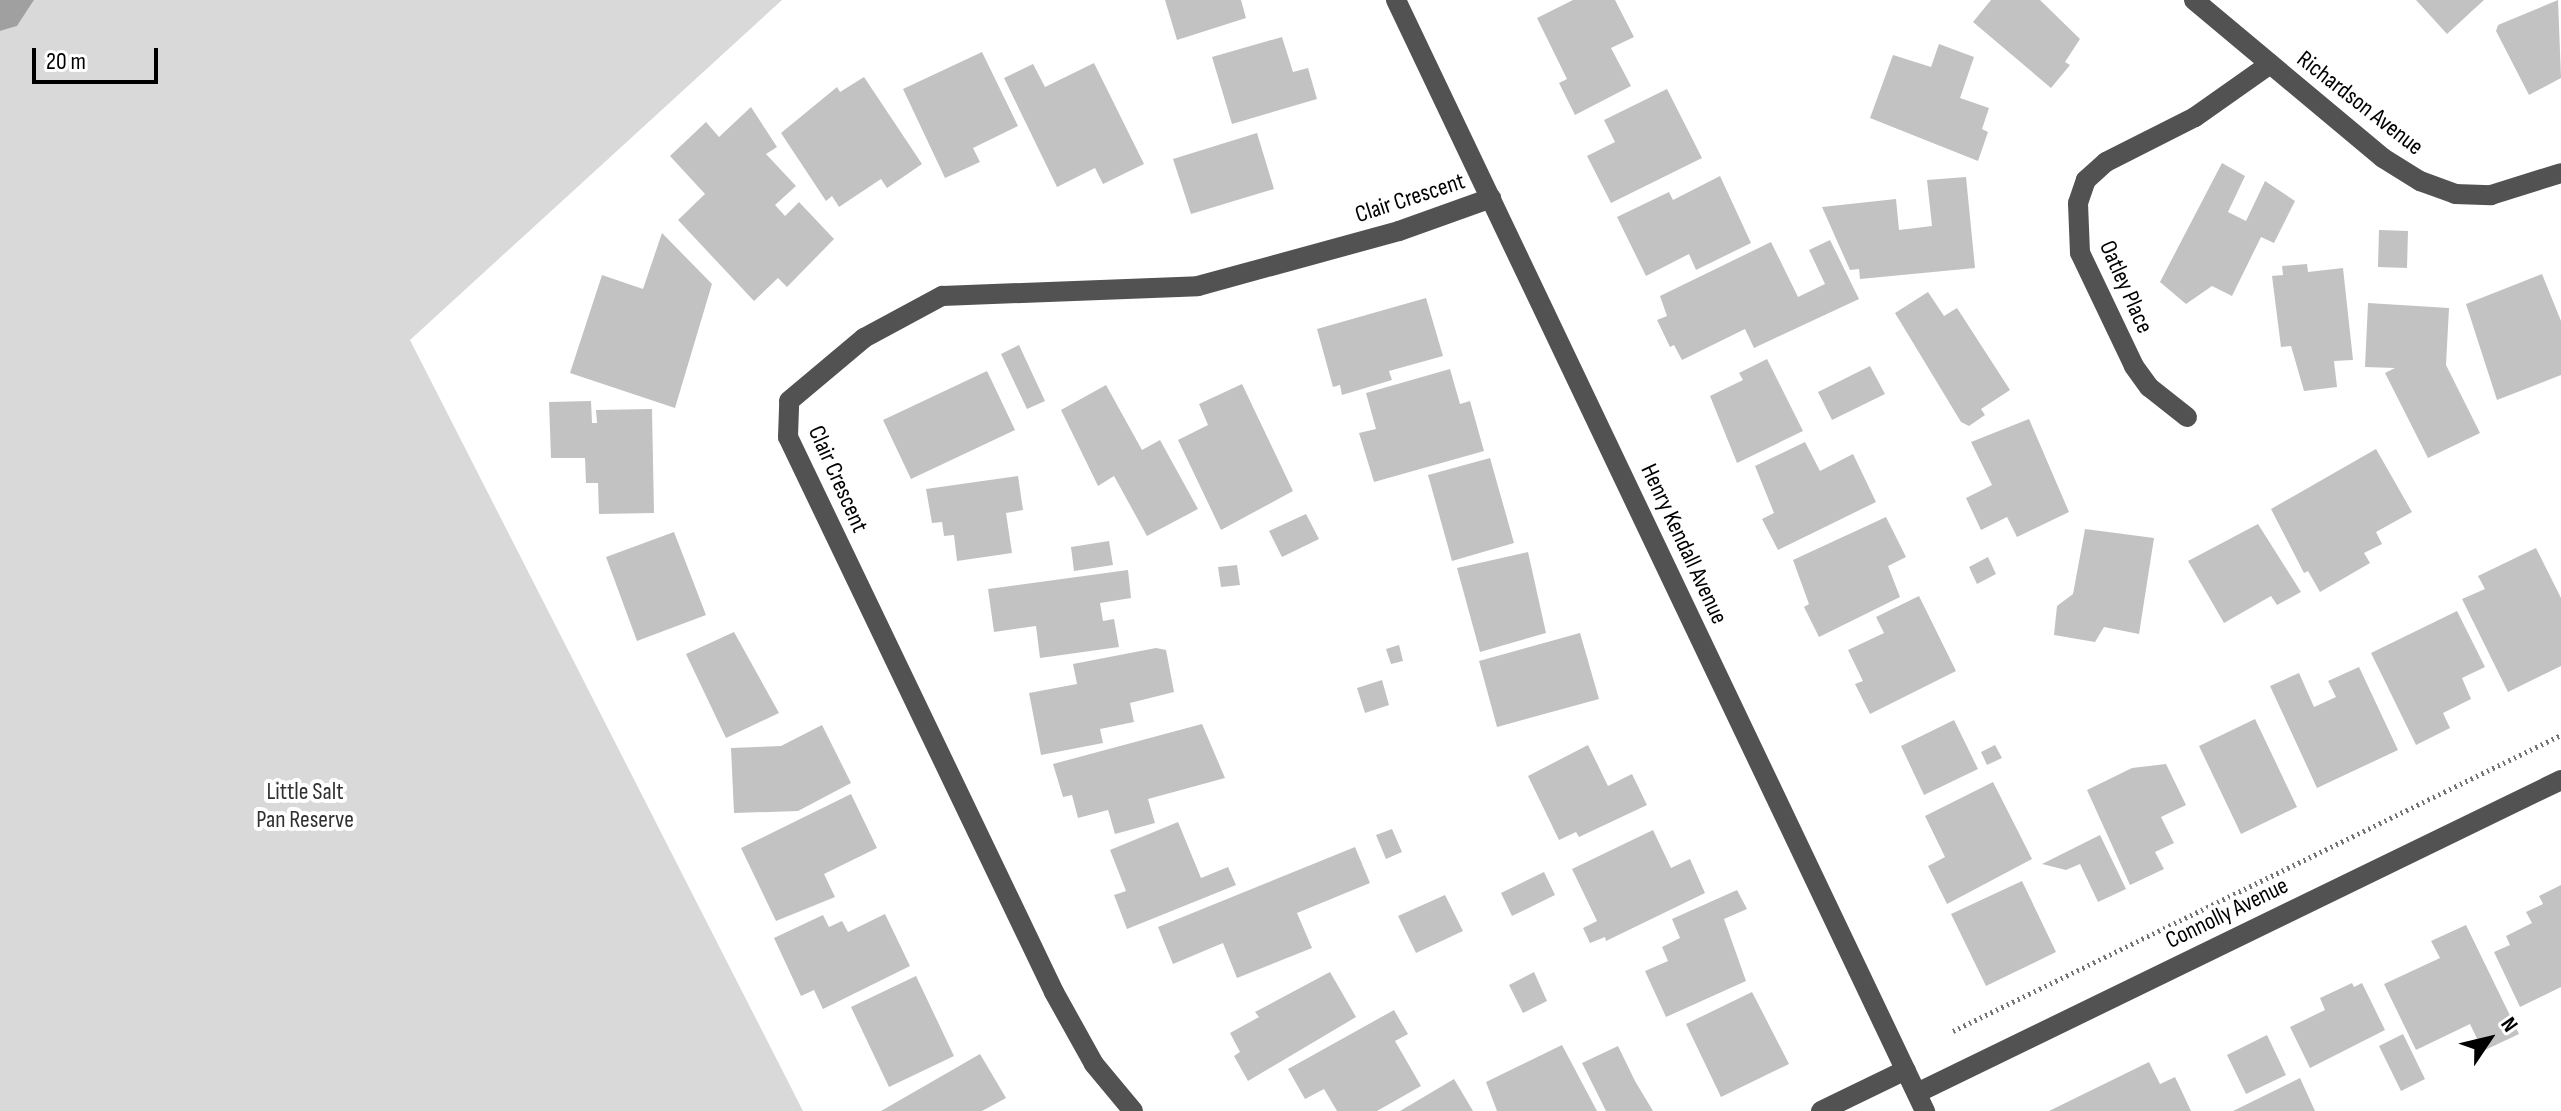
<!DOCTYPE html>
<html>
<head>
<meta charset="utf-8">
<style>
  body { margin:0 }
  #map { position:relative; width:2561px; height:1111px; overflow:hidden; background:#fff; font-family:"Sofia Sans Condensed",sans-serif }
  div>[style] { position:absolute }
  .green>* { inset:0; background:#d9d9d9 }
  .water>* { inset:0; background:#a0a0a0 }
  .building>* { inset:0; background:#c2c2c2 }
  .path>* { height:5px; margin-top:-2.5px; transform-origin:0; background:repeating-linear-gradient(90deg,#747474 0 2px,transparent 0 6px) }
  .minor>* { height:20px; margin:-10px; padding:0 10px; transform-origin:10px; border-radius:10px; background:#525252 }
  span { translate:-50% -50%; white-space:nowrap; text-align:center; line-height:1.15; -webkit-text-stroke:8px #fff; paint-order:stroke }
  .street-label { font-size:24px; color:#000 }
  .park-label { font-size:24px; color:#303030 }
  .north { position:absolute; left:2449px; top:999px; width:80px; height:80px; -webkit-text-stroke:6px #fff; paint-order:stroke; rotate:55deg; font-size:22px; font-weight:700; line-height:32px; text-align:center; color:#000 }
  .north::after { content:''; display:block; margin:auto; width:28px; height:36px; background:#000; clip-path:polygon(50% 0,100% 100%,50% 72%,0 100%) }
  .scale { position:absolute; left:32px; top:48px; width:126px; height:36px; box-sizing:border-box; border:4px solid #000; border-top:0; padding-left:10px; font-size:24px; line-height:28px; white-space:nowrap; color:#000; -webkit-text-stroke:6px #fff; paint-order:stroke }
</style>
</head>
<body>
<div id="map">
  <div class="green">
    <div style="clip-path:polygon(34px 0,782px 0,410px 340px,803px 1111px,0 1111px,0 31px,17px 26px)"></div>
  </div>
  <div class="water">
    <div style="clip-path:polygon(0 0,34px 0,17px 26px,0 31px)"></div>
  </div>
  <div class="building">
    <div style="clip-path:polygon(1165px 0,1241px 0,1246px 18px,1177px 40px)"></div>
    <div style="clip-path:polygon(1573px 0,1615px 0,1634px 37px,1611px 48px,1631px 86px,1575px 115px,1559px 83px,1567px 79px,1537px 18px)"></div>
    <div style="clip-path:polygon(1991px 0,2040px 0,2080px 39px,2065px 62px,2070px 65px,2051px 88px,1973px 22px)"></div>
    <div style="clip-path:polygon(2416px 0,2484px 0,2447px 34px)"></div>
    <div style="clip-path:polygon(2558px 0,2561px 78px,2529px 95px,2496px 31px,2498px 25px)"></div>
    <div style="clip-path:polygon(1282px 37px,1293px 72px,1308px 68px,1317px 99px,1232px 124px,1212px 57px)"></div>
    <div style="clip-path:polygon(1939px 44px,1974px 57px,1960px 98px,1989px 108px,1982px 129px,1988px 132px,1978px 161px,1870px 118px,1893px 55px,1931px 67px)"></div>
    <div style="clip-path:polygon(982px 52px,1018px 126px,973px 148px,980px 162px,945px 178px,903px 89px)"></div>
    <div style="clip-path:polygon(1094px 63px,1144px 164px,1103px 184px,1095px 168px,1057px 187px,1004px 78px,1033px 64px,1045px 87px)"></div>
    <div style="clip-path:polygon(864px 77px,922px 164px,887px 188px,881px 179px,839px 207px,832px 196px,826px 201px,781px 133px,837px 87px,840px 92px)"></div>
    <div style="clip-path:polygon(1667px 89px,1702px 158px,1611px 203px,1587px 156px,1615px 142px,1604px 120px)"></div>
    <div style="clip-path:polygon(751px 107px,777px 147px,766px 154px,796px 186px,775px 205px,785px 216px,799px 202px,834px 239px,787px 287px,778px 278px,754px 301px,678px 220px,705px 194px,670px 156px,706px 122px,719px 137px)"></div>
    <div style="clip-path:polygon(1257px 133px,1274px 189px,1191px 214px,1173px 159px)"></div>
    <div style="clip-path:polygon(2222px 163px,2245px 176px,2228px 212px,2246px 221px,2265px 181px,2295px 201px,2274px 243px,2261px 237px,2232px 296px,2212px 286px,2186px 304px,2160px 282px)"></div>
    <div style="clip-path:polygon(1720px 176px,1751px 243px,1696px 270px,1689px 254px,1646px 276px,1617px 217px,1669px 192px,1673px 200px)"></div>
    <div style="clip-path:polygon(1966px 177px,1975px 268px,1860px 279px,1859px 269px,1850px 270px,1822px 207px,1896px 199px,1899px 230px,1932px 226px,1927px 180px)"></div>
    <div style="clip-path:polygon(2379px 230px,2408px 231px,2407px 268px,2378px 267px)"></div>
    <div style="clip-path:polygon(662px 233px,712px 284px,675px 408px,570px 373px,602px 275px,643px 289px)"></div>
    <div style="clip-path:polygon(1830px 240px,1859px 299px,1754px 348px,1745px 329px,1682px 360px,1674px 345px,1670px 347px,1657px 320px,1667px 316px,1660px 296px,1771px 242px,1798px 297px,1825px 284px,1809px 250px)"></div>
    <div style="clip-path:polygon(2307px 264px,2308px 272px,2343px 268px,2353px 360px,2334px 361px,2337px 387px,2304px 391px,2291px 346px,2281px 347px,2272px 276px,2283px 275px,2282px 266px)"></div>
    <div style="clip-path:polygon(2542px 274px,2561px 321px,2561px 375px,2497px 400px,2466px 304px)"></div>
    <div style="clip-path:polygon(1928px 292px,1944px 316px,1957px 308px,2010px 390px,1981px 409px,1985px 415px,1969px 426px,1961px 422px,1895px 313px)"></div>
    <div style="clip-path:polygon(1426px 298px,1443px 356px,1389px 371px,1392px 380px,1342px 395px,1340px 385px,1333px 387px,1317px 329px)"></div>
    <div style="clip-path:polygon(2368px 303px,2449px 308px,2446px 365px,2480px 433px,2428px 458px,2385px 373px,2395px 368px,2365px 367px)"></div>
    <div style="clip-path:polygon(1019px 345px,1045px 401px,1027px 409px,1001px 354px)"></div>
    <div style="clip-path:polygon(1767px 359px,1803px 431px,1737px 463px,1710px 396px,1743px 380px,1739px 373px)"></div>
    <div style="clip-path:polygon(1870px 366px,1885px 394px,1832px 420px,1818px 392px)"></div>
    <div style="clip-path:polygon(1450px 369px,1460px 404px,1470px 401px,1484px 451px,1374px 482px,1359px 433px,1376px 429px,1366px 393px)"></div>
    <div style="clip-path:polygon(987px 371px,1015px 430px,911px 479px,883px 420px)"></div>
    <div style="clip-path:polygon(1242px 384px,1293px 491px,1221px 530px,1178px 440px,1208px 425px,1199px 404px)"></div>
    <div style="clip-path:polygon(1106px 385px,1142px 450px,1160px 440px,1198px 509px,1147px 536px,1114px 476px,1098px 486px,1061px 410px)"></div>
    <div style="clip-path:polygon(591px 401px,592px 423px,597px 423px,596px 410px,652px 409px,654px 513px,599px 514px,598px 483px,586px 483px,585px 458px,551px 458px,549px 402px)"></div>
    <div style="clip-path:polygon(2029px 419px,2069px 512px,2017px 537px,2007px 517px,1981px 530px,1966px 498px,1992px 485px,1971px 442px)"></div>
    <div style="clip-path:polygon(1805px 442px,1820px 471px,1853px 454px,1876px 502px,1778px 550px,1762px 519px,1774px 513px,1755px 466px)"></div>
    <div style="clip-path:polygon(2376px 449px,2412px 512px,2376px 532px,2382px 544px,2364px 553px,2370px 563px,2320px 592px,2308px 571px,2304px 573px,2271px 509px)"></div>
    <div style="clip-path:polygon(1490px 458px,1514px 543px,1452px 561px,1428px 475px)"></div>
    <div style="clip-path:polygon(1018px 476px,1023px 510px,1006px 513px,1012px 553px,957px 561px,954px 535px,944px 536px,942px 522px,932px 523px,926px 489px)"></div>
    <div style="clip-path:polygon(1306px 514px,1319px 539px,1282px 557px,1269px 531px)"></div>
    <div style="clip-path:polygon(1886px 517px,1906px 557px,1888px 566px,1900px 597px,1819px 637px,1804px 607px,1809px 604px,1793px 560px)"></div>
    <div style="clip-path:polygon(2258px 524px,2301px 592px,2277px 605px,2271px 596px,2224px 623px,2188px 561px)"></div>
    <div style="clip-path:polygon(2085px 529px,2154px 538px,2139px 634px,2104px 627px,2095px 642px,2054px 635px,2057px 606px,2073px 594px)"></div>
    <div style="clip-path:polygon(674px 532px,706px 615px,637px 641px,606px 557px)"></div>
    <div style="clip-path:polygon(1109px 541px,1113px 565px,1074px 571px,1071px 547px)"></div>
    <div style="clip-path:polygon(2536px 548px,2561px 598px,2561px 666px,2508px 692px,2462px 599px,2485px 589px,2478px 576px)"></div>
    <div style="clip-path:polygon(1528px 552px,1546px 633px,1480px 652px,1457px 568px)"></div>
    <div style="clip-path:polygon(1988px 557px,1996px 574px,1977px 584px,1969px 567px)"></div>
    <div style="clip-path:polygon(1237px 565px,1240px 585px,1221px 587px,1218px 567px)"></div>
    <div style="clip-path:polygon(1128px 570px,1131px 598px,1100px 603px,1103px 621px,1114px 619px,1119px 647px,1040px 658px,1036px 626px,994px 632px,988px 589px)"></div>
    <div style="clip-path:polygon(1919px 596px,1956px 671px,1870px 714px,1855px 684px,1863px 681px,1848px 650px,1884px 633px,1876px 617px)"></div>
    <div style="clip-path:polygon(2457px 611px,2485px 667px,2462px 678px,2471px 699px,2443px 713px,2450px 728px,2416px 745px,2371px 653px)"></div>
    <div style="clip-path:polygon(734px 632px,779px 713px,726px 738px,686px 654px)"></div>
    <div style="clip-path:polygon(1580px 633px,1599px 699px,1497px 727px,1479px 661px)"></div>
    <div style="clip-path:polygon(1399px 645px,1403px 661px,1391px 664px,1386px 649px)"></div>
    <div style="clip-path:polygon(1156px 648px,1166px 650px,1174px 692px,1130px 703px,1134px 722px,1100px 729px,1103px 743px,1041px 755px,1029px 693px,1077px 684px,1073px 664px)"></div>
    <div style="clip-path:polygon(2359px 667px,2398px 750px,2317px 788px,2270px 686px,2299px 673px,2314px 707px,2336px 697px,2328px 681px)"></div>
    <div style="clip-path:polygon(1382px 680px,1389px 705px,1365px 713px,1357px 688px)"></div>
    <div style="clip-path:polygon(2255px 719px,2297px 807px,2241px 834px,2199px 746px)"></div>
    <div style="clip-path:polygon(1954px 720px,1978px 769px,1924px 795px,1901px 746px)"></div>
    <div style="clip-path:polygon(1202px 724px,1225px 778px,1148px 799px,1155px 823px,1115px 834px,1108px 810px,1078px 818px,1072px 795px,1063px 797px,1053px 764px)"></div>
    <div style="clip-path:polygon(822px 725px,851px 783px,798px 811px,734px 813px,731px 748px,781px 746px)"></div>
    <div style="clip-path:polygon(1588px 745px,1608px 786px,1632px 774px,1647px 805px,1579px 837px,1576px 832px,1559px 840px,1528px 776px)"></div>
    <div style="clip-path:polygon(1995px 745px,2002px 758px,1987px 765px,1981px 752px)"></div>
    <div style="clip-path:polygon(2166px 764px,2186px 805px,2161px 817px,2174px 843px,2155px 852px,2164px 869px,2130px 885px,2087px 790px,2132px 768px)"></div>
    <div style="clip-path:polygon(1993px 782px,2032px 859px,1947px 904px,1928px 866px,1945px 857px,1925px 816px)"></div>
    <div style="clip-path:polygon(851px 794px,877px 848px,824px 874px,835px 897px,776px 921px,741px 848px)"></div>
    <div style="clip-path:polygon(1178px 822px,1201px 878px,1228px 867px,1236px 885px,1127px 929px,1114px 895px,1126px 891px,1110px 850px)"></div>
    <div style="clip-path:polygon(1392px 829px,1402px 852px,1386px 859px,1376px 835px)"></div>
    <div style="clip-path:polygon(1653px 830px,1671px 868px,1690px 859px,1705px 893px,1606px 941px,1605px 937px,1590px 943px,1583px 928px,1597px 921px,1572px 869px)"></div>
    <div style="clip-path:polygon(2100px 835px,2126px 889px,2098px 902px,2080px 864px,2066px 870px,2042px 864px)"></div>
    <div style="clip-path:polygon(1355px 847px,1370px 883px,1297px 913px,1312px 948px,1237px 978px,1223px 943px,1173px 964px,1158px 927px)"></div>
    <div style="clip-path:polygon(1544px 872px,1555px 895px,1512px 916px,1501px 893px)"></div>
    <div style="clip-path:polygon(2022px 881px,2056px 952px,1986px 986px,1951px 914px)"></div>
    <div style="clip-path:polygon(2561px 885px,2561px 987px,2520px 1007px,2494px 952px,2510px 945px,2506px 936px,2532px 923px,2526px 912px,2543px 904px,2539px 896px)"></div>
    <div style="clip-path:polygon(1737px 890px,1747px 909px,1724px 919px,1746px 981px,1666px 1017px,1645px 971px,1668px 961px,1662px 947px,1680px 938px,1672px 919px)"></div>
    <div style="clip-path:polygon(1445px 895px,1463px 931px,1416px 953px,1398px 916px)"></div>
    <div style="clip-path:polygon(885px 914px,910px 966px,823px 1009px,814px 990px,801px 996px,774px 938px,823px 915px,829px 927px,842px 921px,848px 932px)"></div>
    <div style="clip-path:polygon(2466px 925px,2519px 1034px,2483px 1051px,2470px 1024px,2416px 1050px,2384px 984px,2440px 958px,2431px 941px)"></div>
    <div style="clip-path:polygon(1330px 972px,1356px 1017px,1248px 1081px,1234px 1056px,1240px 1052px,1230px 1033px,1259px 1017px,1255px 1012px)"></div>
    <div style="clip-path:polygon(1534px 972px,1547px 1001px,1523px 1013px,1509px 985px)"></div>
    <div style="clip-path:polygon(916px 976px,954px 1056px,889px 1087px,851px 1007px)"></div>
    <div style="clip-path:polygon(2352px 983px,2354px 987px,2362px 983px,2385px 1030px,2310px 1068px,2290px 1027px,2325px 1010px,2320px 998px)"></div>
    <div style="clip-path:polygon(1752px 992px,1789px 1064px,1721px 1097px,1686px 1024px)"></div>
    <div style="clip-path:polygon(1394px 1010px,1408px 1034px,1395px 1041px,1421px 1086px,1377px 1111px,1337px 1111px,1324px 1089px,1305px 1099px,1288px 1069px)"></div>
    <div style="clip-path:polygon(2403px 1034px,2425px 1079px,2401px 1091px,2379px 1046px)"></div>
    <div style="clip-path:polygon(2267px 1035px,2286px 1075px,2246px 1094px,2227px 1055px)"></div>
    <div style="clip-path:polygon(1562px 1045px,1597px 1111px,1497px 1111px,1486px 1082px)"></div>
    <div style="clip-path:polygon(1618px 1046px,1635px 1081px,1653px 1111px,1606px 1111px,1582px 1063px)"></div>
    <div style="clip-path:polygon(980px 1054px,1006px 1098px,982px 1111px,881px 1111px)"></div>
    <div style="clip-path:polygon(2149px 1062px,2160px 1084px,2175px 1077px,2191px 1111px,2049px 1111px)"></div>
    <div style="clip-path:polygon(2300px 1078px,2315px 1111px,2233px 1111px)"></div>
    <div style="clip-path:polygon(1454px 1079px,1473px 1111px,1400px 1111px)"></div>
  </div>
  <div class="path">
    <div style="left:1953px;top:1031px;width:676px;rotate:-25.96deg"></div>
  </div>
  <div class="minor">
    <div style="left:1396px;top:0;width:1231px;rotate:64.54deg"></div>
    <div style="left:2194px;top:0;width:246px;rotate:39.9deg"></div>
    <div style="left:2383px;top:158px;width:44px;rotate:31.9deg"></div>
    <div style="left:2420px;top:181px;width:37px;rotate:20deg"></div>
    <div style="left:2455px;top:194px;width:36px;rotate:2deg"></div>
    <div style="left:2491px;top:195px;width:73px;rotate:-17.4deg"></div>
    <div style="left:2187px;top:417px;width:48px;rotate:-141.7deg"></div>
    <div style="left:2149px;top:387px;width:26px;rotate:-126deg"></div>
    <div style="left:2134px;top:366px;width:125px;rotate:-115.5deg"></div>
    <div style="left:2080px;top:253px;width:50px;rotate:-92.3deg"></div>
    <div style="left:2078px;top:203px;width:24px;rotate:-71deg"></div>
    <div style="left:2086px;top:180px;width:27px;rotate:-42deg"></div>
    <div style="left:2106px;top:162px;width:100px;rotate:-26.8deg"></div>
    <div style="left:2195px;top:117px;width:92px;rotate:-35.2deg"></div>
    <div style="left:1917px;top:1093px;width:716px;rotate:-25.92deg"></div>
    <div style="left:1133px;top:1111px;width:61px;rotate:-129.7deg"></div>
    <div style="left:1094px;top:1064px;width:82px;rotate:-119.1deg"></div>
    <div style="left:1054px;top:992px;width:615px;rotate:-115.61deg"></div>
    <div style="left:788px;top:437px;width:36px;rotate:-88deg"></div>
    <div style="left:789px;top:401px;width:98px;rotate:-40deg"></div>
    <div style="left:864px;top:338px;width:89px;rotate:-28.3deg"></div>
    <div style="left:942px;top:296px;width:256px;rotate:-2.2deg"></div>
    <div style="left:1198px;top:286px;width:208px;rotate:-15.3deg"></div>
    <div style="left:1399px;top:231px;width:98px;rotate:-19.7deg"></div>
    <div style="left:1821px;top:1111px;width:94px;rotate:-25.8deg"></div>
  </div>
  <div class="street-label">
    <span style="left:2360px;top:103px;rotate:38deg">Richardson Avenue</span>
    <span style="left:1410px;top:198px;rotate:-18deg">Clair Crescent</span>
    <span style="left:2126px;top:287px;rotate:66deg">Oatley Place</span>
    <span style="left:838px;top:479px;rotate:66deg">Clair Crescent</span>
    <span style="left:1684px;top:544px;rotate:65deg">Henry Kendall Avenue</span>
    <span style="left:2227px;top:913px;rotate:-26deg">Connolly Avenue</span>
  </div>
  <div class="park-label">
    <span style="left:305px;top:806px">Little Salt<br>Pan Reserve</span>
  </div>
  <div class="north">N</div>
  <div class="scale">20 m</div>
</div>
</body>
</html>
